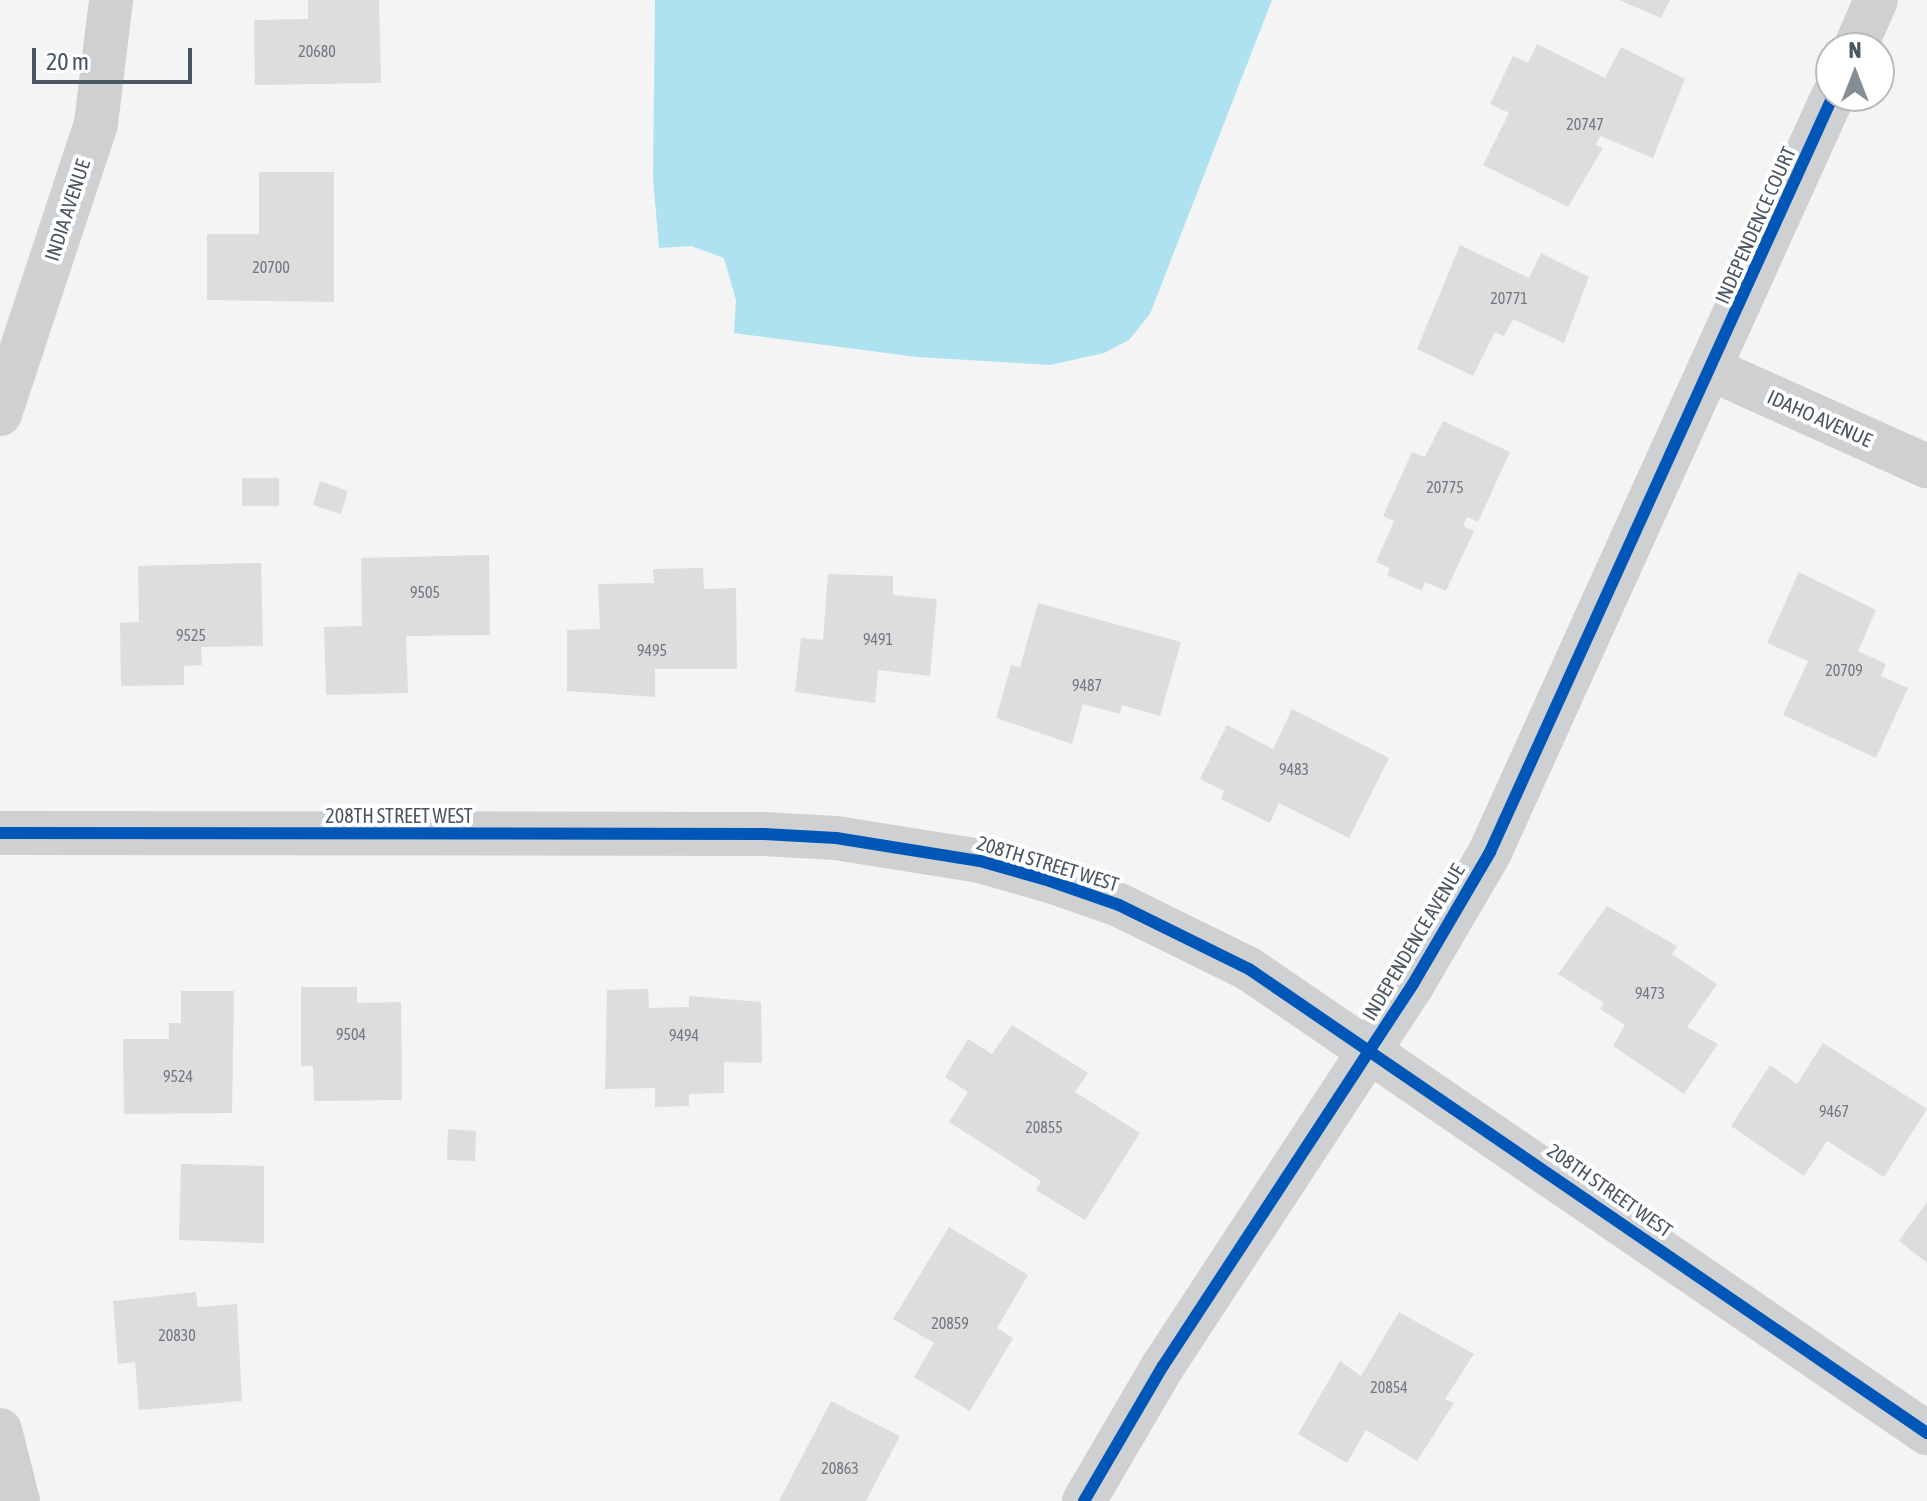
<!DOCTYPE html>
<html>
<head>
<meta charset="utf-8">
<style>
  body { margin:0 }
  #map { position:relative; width:1927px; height:1501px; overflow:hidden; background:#f4f4f4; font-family:"Asap Condensed",sans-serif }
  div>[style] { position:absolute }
  .water>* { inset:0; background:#aee2f0 }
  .building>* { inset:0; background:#ddddde }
  .minor>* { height:44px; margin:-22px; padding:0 22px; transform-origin:22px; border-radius:22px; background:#ced0d2 }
  .cycleway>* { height:12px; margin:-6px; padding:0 6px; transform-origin:6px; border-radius:6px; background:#0057b8 }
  span { translate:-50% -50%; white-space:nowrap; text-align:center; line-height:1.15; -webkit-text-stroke:8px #fff; paint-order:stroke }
  .number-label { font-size:16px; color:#707881 }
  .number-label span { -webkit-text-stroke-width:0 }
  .street-label { font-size:20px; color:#4a5661 }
  .north { position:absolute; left:1815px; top:32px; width:80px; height:80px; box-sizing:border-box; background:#fff; border:2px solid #b7bbc0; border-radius:50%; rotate:0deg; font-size:22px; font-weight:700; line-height:32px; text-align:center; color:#4a5661 }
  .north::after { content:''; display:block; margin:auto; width:28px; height:36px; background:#868d94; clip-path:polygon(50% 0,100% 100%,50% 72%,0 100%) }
  .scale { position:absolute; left:32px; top:48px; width:160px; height:36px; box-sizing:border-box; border:4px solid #4a5661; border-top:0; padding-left:10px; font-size:24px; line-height:28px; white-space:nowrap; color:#4a5661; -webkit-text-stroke:6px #fff; paint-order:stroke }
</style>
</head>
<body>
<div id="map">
  <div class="water">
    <div style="clip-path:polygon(655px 0,1272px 0,1150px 314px,1129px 340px,1104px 353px,1050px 365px,917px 357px,734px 333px,736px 300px,724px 258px,691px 246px,659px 248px,653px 178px)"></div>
  </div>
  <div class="building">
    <div style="clip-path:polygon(308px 0,379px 0,381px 83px,255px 85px,254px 20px,308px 19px)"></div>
    <div style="clip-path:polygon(1619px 0,1670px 0,1661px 18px)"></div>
    <div style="clip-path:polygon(1537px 44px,1605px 78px,1621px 47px,1685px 79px,1653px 158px,1600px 136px,1596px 145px,1603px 148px,1568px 207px,1483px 165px,1509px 113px,1490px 104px,1513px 56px,1528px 63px)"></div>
    <div style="clip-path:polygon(259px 172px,334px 172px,334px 302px,207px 300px,207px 234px,259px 234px)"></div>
    <div style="clip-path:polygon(1460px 245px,1529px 278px,1541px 253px,1589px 277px,1564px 343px,1513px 319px,1504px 336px,1495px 332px,1473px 376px,1417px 349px)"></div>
    <div style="clip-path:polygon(1443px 421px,1510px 452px,1478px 522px,1467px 517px,1463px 526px,1474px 531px,1446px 591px,1425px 582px,1422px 591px,1387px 575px,1390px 568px,1376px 562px,1394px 521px,1383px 516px,1412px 452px,1425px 457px)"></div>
    <div style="clip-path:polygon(242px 478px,279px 478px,279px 506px,242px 506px)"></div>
    <div style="clip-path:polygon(320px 481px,348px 491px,341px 514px,313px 505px)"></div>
    <div style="clip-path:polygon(489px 555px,490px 635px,406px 636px,408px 693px,326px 695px,324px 627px,362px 626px,361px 558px)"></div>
    <div style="clip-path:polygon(261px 563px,263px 646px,201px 647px,202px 665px,184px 666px,184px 685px,121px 686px,120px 623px,139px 622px,138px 566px)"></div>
    <div style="clip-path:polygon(703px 568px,704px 589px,736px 588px,737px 669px,655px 669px,655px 697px,567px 691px,567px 630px,600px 629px,598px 584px,654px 583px,653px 569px)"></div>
    <div style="clip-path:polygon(1799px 572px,1876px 610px,1858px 651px,1886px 664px,1881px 676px,1908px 688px,1876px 758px,1783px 715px,1808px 661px,1767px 643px)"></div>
    <div style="clip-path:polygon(828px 574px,893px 576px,893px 595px,937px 599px,930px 676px,878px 670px,875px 703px,795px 692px,801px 638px,823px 640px)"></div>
    <div style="clip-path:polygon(1038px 603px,1181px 642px,1160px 716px,1122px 705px,1120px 714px,1083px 704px,1072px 744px,996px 718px,1011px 665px,1020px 667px)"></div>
    <div style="clip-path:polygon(1292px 709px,1389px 758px,1349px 838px,1279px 803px,1270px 823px,1221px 799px,1224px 791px,1200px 779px,1227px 725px,1273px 749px)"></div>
    <div style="clip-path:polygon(1607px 906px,1677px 946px,1672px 954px,1717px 984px,1687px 1027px,1718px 1044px,1684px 1094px,1613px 1046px,1625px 1025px,1600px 1009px,1604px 1003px,1558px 974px)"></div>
    <div style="clip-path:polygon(301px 987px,357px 987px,357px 1003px,401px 1002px,402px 1100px,314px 1101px,313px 1066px,301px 1066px)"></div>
    <div style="clip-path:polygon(648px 989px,649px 1008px,689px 1007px,689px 996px,761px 1002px,762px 1063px,724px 1062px,724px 1093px,689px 1094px,689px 1106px,655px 1107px,655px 1088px,605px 1089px,607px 990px)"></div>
    <div style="clip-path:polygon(181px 991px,234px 991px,232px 1113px,124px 1114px,123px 1039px,169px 1039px,169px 1023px,181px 1023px)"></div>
    <div style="clip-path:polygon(1012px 1025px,1088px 1073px,1075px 1092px,1140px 1133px,1085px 1220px,1036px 1190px,1041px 1181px,949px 1122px,968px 1092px,945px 1077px,968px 1039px,992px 1054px)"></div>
    <div style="clip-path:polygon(1823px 1043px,1927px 1109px,1884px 1177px,1827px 1141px,1804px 1176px,1731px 1126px,1770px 1065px,1797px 1084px)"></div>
    <div style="clip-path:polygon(448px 1129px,476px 1131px,475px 1161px,447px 1160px)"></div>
    <div style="clip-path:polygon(181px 1164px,264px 1166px,264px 1243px,179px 1240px)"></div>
    <div style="clip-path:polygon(1927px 1202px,1927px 1263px,1899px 1241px)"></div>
    <div style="clip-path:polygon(949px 1227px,1028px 1275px,997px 1328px,1013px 1338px,970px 1411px,914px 1377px,934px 1343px,893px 1319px)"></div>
    <div style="clip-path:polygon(196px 1292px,198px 1307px,237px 1304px,242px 1401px,139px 1410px,135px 1362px,118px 1364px,113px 1301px)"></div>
    <div style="clip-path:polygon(1399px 1312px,1474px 1354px,1445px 1399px,1454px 1403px,1417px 1461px,1366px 1430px,1347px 1463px,1298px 1434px,1340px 1361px,1361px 1376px)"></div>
    <div style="clip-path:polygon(831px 1401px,900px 1436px,866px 1501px,779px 1501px)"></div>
  </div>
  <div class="minor">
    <div style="left:1855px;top:48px;width:52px;rotate:-66.4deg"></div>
    <div style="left:1713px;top:370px;width:235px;rotate:24.2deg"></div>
    <div style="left:0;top:414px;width:306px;rotate:-71.7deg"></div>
    <div style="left:96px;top:123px;width:124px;rotate:-83deg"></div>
    <div style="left:0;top:833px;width:764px;rotate:0.07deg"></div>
    <div style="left:764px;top:834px;width:72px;rotate:3.2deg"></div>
    <div style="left:836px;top:838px;width:146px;rotate:9.1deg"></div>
    <div style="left:980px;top:861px;width:73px;rotate:15.9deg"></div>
    <div style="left:1050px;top:881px;width:73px;rotate:19.2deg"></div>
    <div style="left:1119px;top:905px;width:145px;rotate:26.2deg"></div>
    <div style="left:1249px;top:969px;width:822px;rotate:34.39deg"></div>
    <div style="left:0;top:1430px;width:73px;rotate:75.8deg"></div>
    <div style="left:1084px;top:1501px;width:156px;rotate:-59.7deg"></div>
    <div style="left:1163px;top:1366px;width:457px;rotate:-56.8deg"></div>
    <div style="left:1413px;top:984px;width:153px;rotate:-59.7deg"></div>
    <div style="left:1490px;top:852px;width:830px;rotate:-65.6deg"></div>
  </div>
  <div class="cycleway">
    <div style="left:0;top:833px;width:764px;rotate:0.07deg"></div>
    <div style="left:764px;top:834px;width:72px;rotate:3.2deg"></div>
    <div style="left:836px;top:838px;width:146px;rotate:9.1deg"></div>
    <div style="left:980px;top:861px;width:73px;rotate:15.9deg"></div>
    <div style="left:1050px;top:881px;width:73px;rotate:19.2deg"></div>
    <div style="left:1119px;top:905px;width:145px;rotate:26.2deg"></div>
    <div style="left:1249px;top:969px;width:822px;rotate:34.39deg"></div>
    <div style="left:1084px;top:1501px;width:156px;rotate:-59.7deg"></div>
    <div style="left:1163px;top:1366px;width:457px;rotate:-56.8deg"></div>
    <div style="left:1413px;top:984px;width:153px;rotate:-59.7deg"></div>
    <div style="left:1490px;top:852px;width:830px;rotate:-65.6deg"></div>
  </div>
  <div class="number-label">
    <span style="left:317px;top:51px">20680</span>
    <span style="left:1585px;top:124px">20747</span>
    <span style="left:271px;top:267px">20700</span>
    <span style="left:1509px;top:298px">20771</span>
    <span style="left:1445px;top:487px">20775</span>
    <span style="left:425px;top:592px">9505</span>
    <span style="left:191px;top:635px">9525</span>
    <span style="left:878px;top:639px">9491</span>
    <span style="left:652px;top:650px">9495</span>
    <span style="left:1844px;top:670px">20709</span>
    <span style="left:1087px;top:685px">9487</span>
    <span style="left:1294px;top:769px">9483</span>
    <span style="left:1650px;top:993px">9473</span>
    <span style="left:351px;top:1034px">9504</span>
    <span style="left:684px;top:1035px">9494</span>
    <span style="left:178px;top:1076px">9524</span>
    <span style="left:1834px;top:1111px">9467</span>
    <span style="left:1044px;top:1127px">20855</span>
    <span style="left:950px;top:1323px">20859</span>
    <span style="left:177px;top:1335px">20830</span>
    <span style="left:1389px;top:1387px">20854</span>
    <span style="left:840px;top:1468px">20863</span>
  </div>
  <div class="street-label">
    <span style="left:67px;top:210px;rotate:-72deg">INDIA AVENUE</span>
    <span style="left:1755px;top:225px;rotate:-66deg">INDEPENDENCE COURT</span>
    <span style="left:1820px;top:418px;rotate:24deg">IDAHO AVENUE</span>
    <span style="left:399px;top:815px">208TH STREET WEST</span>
    <span style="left:1048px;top:863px;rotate:17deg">208TH STREET WEST</span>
    <span style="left:1413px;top:942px;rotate:-59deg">INDEPENDENCE AVENUE</span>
    <span style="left:1610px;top:1190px;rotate:35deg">208TH STREET WEST</span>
  </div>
  <div class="north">N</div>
  <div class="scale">20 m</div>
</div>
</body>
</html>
